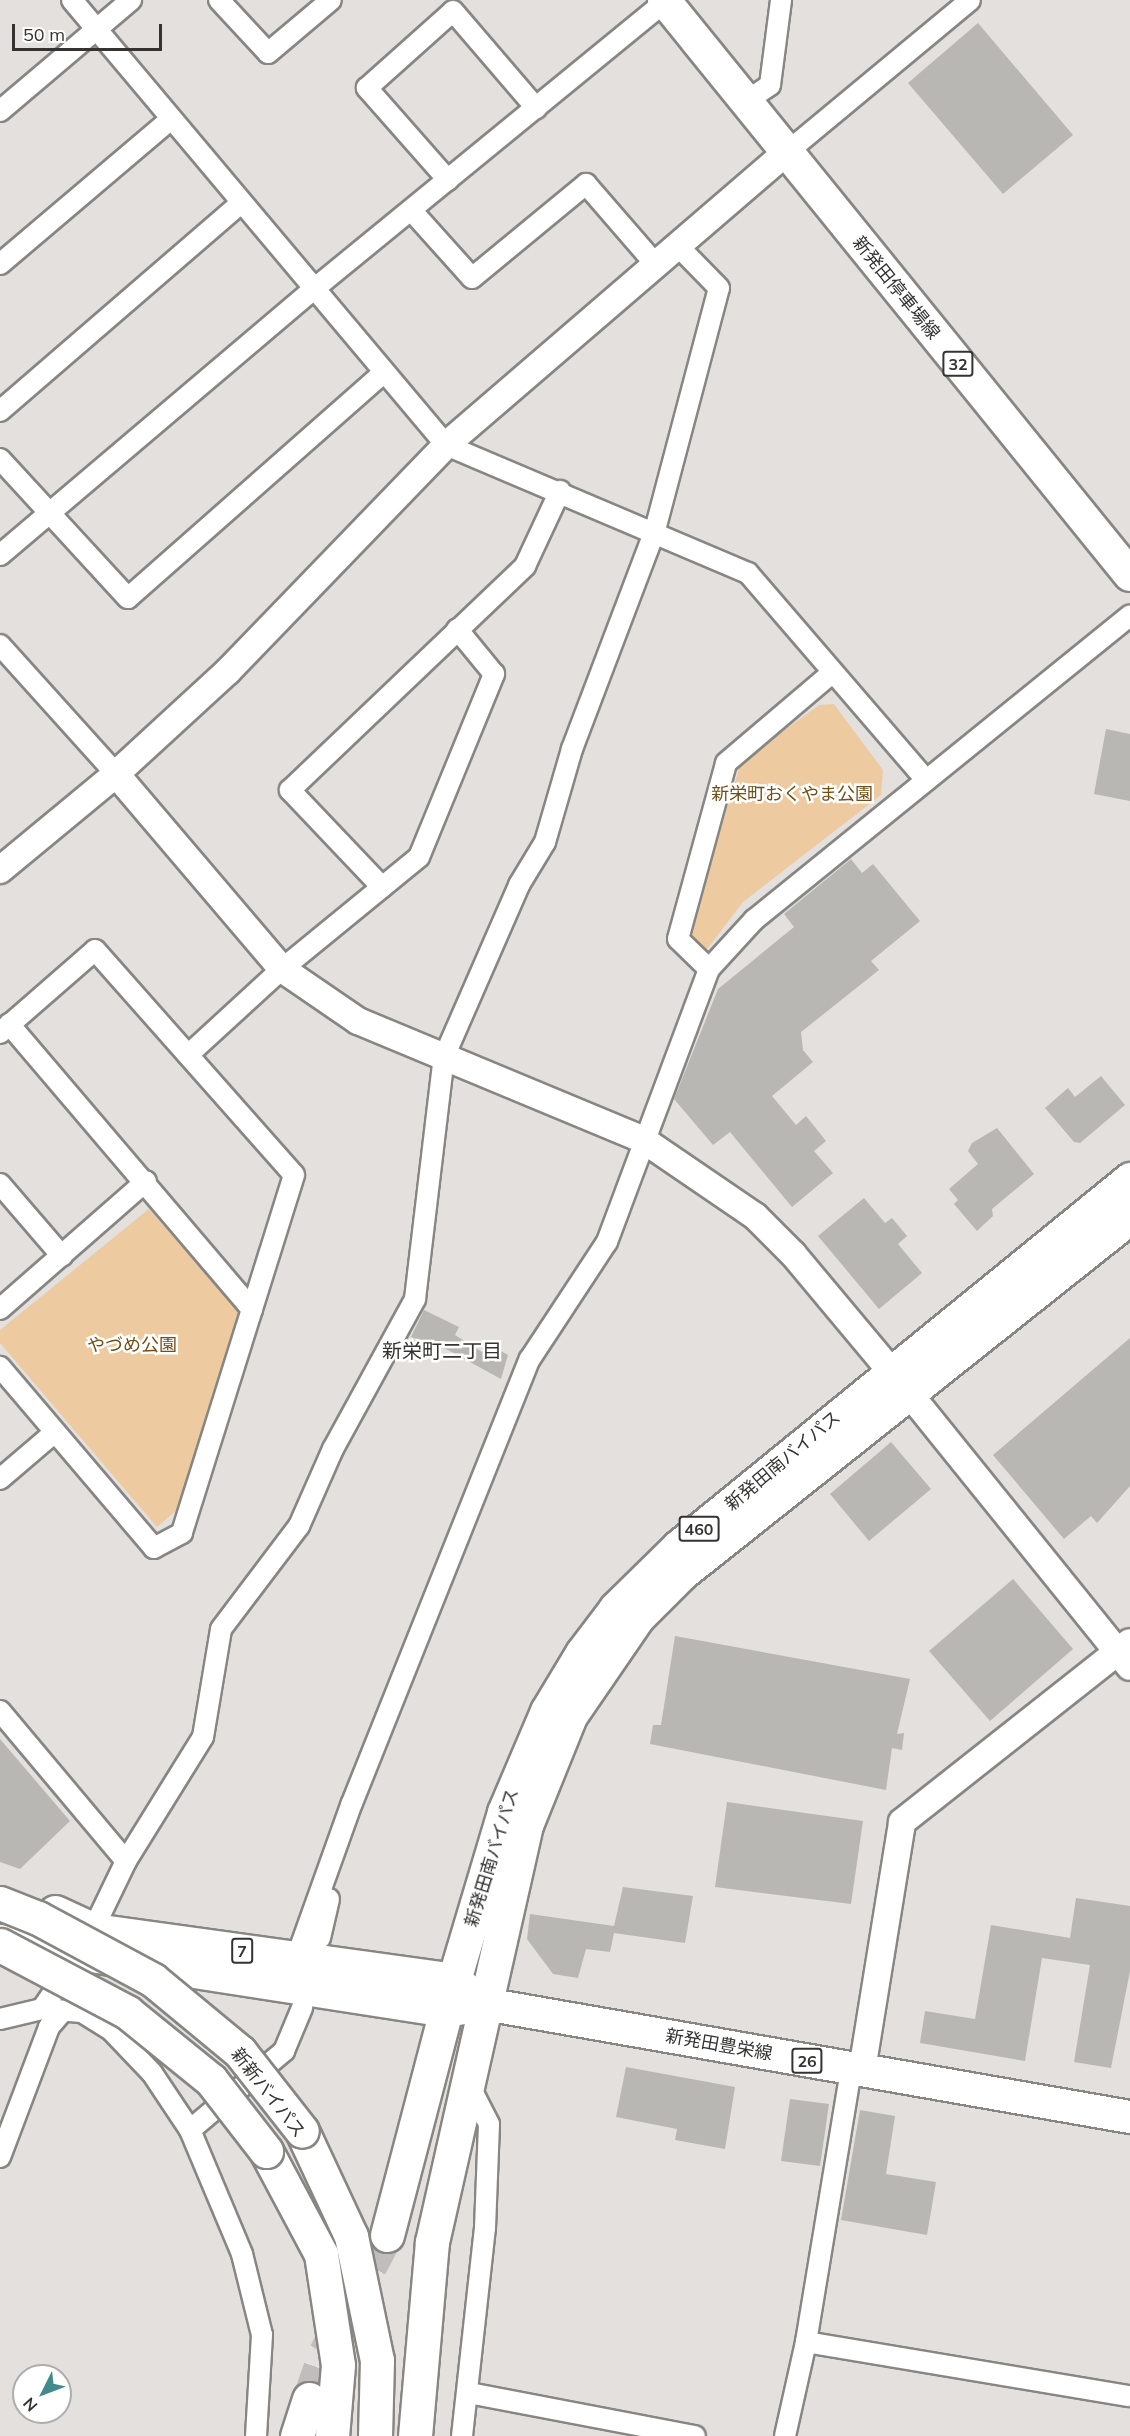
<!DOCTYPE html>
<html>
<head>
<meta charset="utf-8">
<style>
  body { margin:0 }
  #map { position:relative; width:1130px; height:2436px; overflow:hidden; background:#e3e0de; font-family:Mulish,"Noto Sans JP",sans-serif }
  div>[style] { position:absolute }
  .green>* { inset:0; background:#edca9f }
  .building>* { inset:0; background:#b9b7b4 }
  .trunk-tunnel>* { height:33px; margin-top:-16.5px; transform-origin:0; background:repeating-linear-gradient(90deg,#c0bdbc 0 33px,transparent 0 49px) }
  .roads { filter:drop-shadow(2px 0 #888683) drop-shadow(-2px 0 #888683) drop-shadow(0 2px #888683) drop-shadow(0 -2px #888683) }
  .minor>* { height:20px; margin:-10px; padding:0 10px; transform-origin:10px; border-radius:10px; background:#fff }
  .tertiary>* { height:26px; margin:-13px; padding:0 13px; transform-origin:13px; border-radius:13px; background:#fff }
  .primary>* { height:32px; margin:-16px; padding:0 16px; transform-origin:16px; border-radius:16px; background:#fff }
  .trunk>* { height:33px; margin:-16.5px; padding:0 16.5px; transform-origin:16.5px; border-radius:16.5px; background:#fff }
  .bridges { filter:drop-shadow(2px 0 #888683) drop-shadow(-2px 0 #888683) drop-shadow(0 2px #888683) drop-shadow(0 -2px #888683) }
  .trunk-bridge>* { height:33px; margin:-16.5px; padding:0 16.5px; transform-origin:16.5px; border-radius:16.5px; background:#fff }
  span { translate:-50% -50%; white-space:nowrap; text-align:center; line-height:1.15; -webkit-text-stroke:5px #fff; paint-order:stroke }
  .shield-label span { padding:2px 4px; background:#fff; border:2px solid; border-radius:4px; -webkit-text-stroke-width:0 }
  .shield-label { font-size:16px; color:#343332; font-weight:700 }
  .street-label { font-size:18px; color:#343332 }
  .park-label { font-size:18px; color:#744d14 }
  .neighbourhood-label { font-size:20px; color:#353331 }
  .north { position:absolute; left:12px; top:2364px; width:60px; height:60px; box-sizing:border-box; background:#fff; border:2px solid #aeadad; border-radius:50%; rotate:228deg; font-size:16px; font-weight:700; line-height:24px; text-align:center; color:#343332 }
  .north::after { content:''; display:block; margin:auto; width:21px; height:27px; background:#428a8b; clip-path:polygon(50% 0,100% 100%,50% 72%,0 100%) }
  .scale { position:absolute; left:12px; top:24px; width:150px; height:27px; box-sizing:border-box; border:3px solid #343332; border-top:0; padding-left:8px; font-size:18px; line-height:21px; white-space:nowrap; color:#343332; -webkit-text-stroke:4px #fff; paint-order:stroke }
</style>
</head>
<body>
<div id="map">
  <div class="green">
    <div style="clip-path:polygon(834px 704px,883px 770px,881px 795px,743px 902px,707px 949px,696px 948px,688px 937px,741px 762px,819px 705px)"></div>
    <div style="clip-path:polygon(149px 1209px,242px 1316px,183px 1505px,157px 1527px,0 1343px,0 1330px)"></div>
  </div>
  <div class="building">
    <div style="clip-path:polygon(978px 23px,1073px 135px,1003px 194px,908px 83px)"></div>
    <div style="clip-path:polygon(1106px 729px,1130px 734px,1130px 801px,1094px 794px)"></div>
    <div style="clip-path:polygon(851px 859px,862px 873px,873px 864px,920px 921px,871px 961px,879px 970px,801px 1032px,803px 1050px,813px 1062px,772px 1096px,796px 1125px,806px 1116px,826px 1141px,814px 1151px,833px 1173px,792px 1207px,730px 1132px,713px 1145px,674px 1099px,718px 989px,794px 927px,784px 914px)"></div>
    <div style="clip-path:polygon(1101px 1076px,1125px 1105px,1080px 1143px,1074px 1142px,1045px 1108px,1068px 1088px,1075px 1097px)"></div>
    <div style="clip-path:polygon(997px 1128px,1034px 1174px,992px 1209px,993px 1216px,977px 1231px,954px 1204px,958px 1200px,949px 1189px,978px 1164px,968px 1151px,972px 1143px)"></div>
    <div style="clip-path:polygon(864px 1198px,885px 1223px,892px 1218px,907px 1236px,898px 1244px,922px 1273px,879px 1309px,818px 1236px)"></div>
    <div style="clip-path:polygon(424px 1310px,459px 1327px,455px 1335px,482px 1352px,488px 1344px,508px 1355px,501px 1379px,448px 1350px,411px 1337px)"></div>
    <div style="clip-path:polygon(1130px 1338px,1130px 1486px,1097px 1523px,1091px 1516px,1064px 1539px,993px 1455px)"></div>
    <div style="clip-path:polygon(891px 1442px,931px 1489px,869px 1541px,830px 1494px)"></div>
    <div style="clip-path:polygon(1013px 1579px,1073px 1649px,990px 1721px,929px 1651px)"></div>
    <div style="clip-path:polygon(675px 1636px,910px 1679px,897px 1734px,904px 1733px,902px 1750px,892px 1748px,886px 1790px,650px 1744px,653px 1725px,661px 1725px)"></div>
    <div style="clip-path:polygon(0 1739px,70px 1821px,20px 1869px,0 1862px)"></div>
    <div style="clip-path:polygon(727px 1802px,863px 1821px,851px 1904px,715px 1887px)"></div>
    <div style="clip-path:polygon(623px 1887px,693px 1896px,685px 1943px,614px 1933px,610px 1952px,586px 1949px,578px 1978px,553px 1974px,527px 1939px,530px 1914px,614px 1926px)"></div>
    <div style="clip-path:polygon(1076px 1898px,1130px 1906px,1130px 1971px,1111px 2068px,1074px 2062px,1090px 1965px,1042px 1958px,1025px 2061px,920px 2043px,925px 2011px,975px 2019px,991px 1925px,1070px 1938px)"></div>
    <div style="clip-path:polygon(626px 2067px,735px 2087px,725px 2149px,675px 2140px,677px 2129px,616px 2117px)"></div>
    <div style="clip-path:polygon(790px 2099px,829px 2104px,820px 2166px,781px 2161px)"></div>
    <div style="clip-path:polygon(860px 2110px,895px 2116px,886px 2174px,936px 2182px,927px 2235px,841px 2220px)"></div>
  </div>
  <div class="trunk-tunnel">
    <div style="left:309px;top:2399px;width:49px;rotate:-70.8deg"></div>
    <div style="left:325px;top:2353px;width:133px;rotate:-62.3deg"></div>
  </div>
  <div class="roads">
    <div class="minor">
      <div style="left:72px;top:0;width:581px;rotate:49.95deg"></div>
      <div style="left:446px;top:445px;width:328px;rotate:23deg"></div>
      <div style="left:748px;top:573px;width:272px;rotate:49.3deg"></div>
      <div style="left:219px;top:0;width:72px;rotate:47.2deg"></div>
      <div style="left:268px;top:53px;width:82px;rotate:-40.1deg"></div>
      <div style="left:745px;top:102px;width:30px;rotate:-34deg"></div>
      <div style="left:770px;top:85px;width:86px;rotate:-82.6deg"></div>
      <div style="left:0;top:111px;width:172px;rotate:-40.3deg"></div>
      <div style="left:786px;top:153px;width:239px;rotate:-39.7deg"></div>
      <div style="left:448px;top:180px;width:123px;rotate:-131.4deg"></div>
      <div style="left:367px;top:88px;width:115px;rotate:-41.8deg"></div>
      <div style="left:453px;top:11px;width:128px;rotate:49.4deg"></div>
      <div style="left:411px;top:210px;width:91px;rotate:48.1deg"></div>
      <div style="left:472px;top:278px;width:148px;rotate:-39.5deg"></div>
      <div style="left:586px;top:184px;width:108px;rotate:49.1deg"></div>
      <div style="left:0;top:264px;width:224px;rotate:-40.3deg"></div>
      <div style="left:0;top:411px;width:318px;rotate:-40.8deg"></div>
      <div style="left:0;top:459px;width:189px;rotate:47.4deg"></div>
      <div style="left:128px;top:598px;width:341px;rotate:-41.4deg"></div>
      <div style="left:0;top:555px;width:412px;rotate:-40.3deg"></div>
      <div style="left:314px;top:289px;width:453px;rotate:-39.3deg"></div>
      <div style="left:0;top:645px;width:173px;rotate:48deg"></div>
      <div style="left:382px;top:887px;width:134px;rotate:-133.5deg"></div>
      <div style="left:290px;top:790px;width:325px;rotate:-43.6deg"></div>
      <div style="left:525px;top:566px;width:83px;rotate:-65deg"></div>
      <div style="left:709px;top:969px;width:43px;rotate:-135.9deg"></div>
      <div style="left:678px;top:939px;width:182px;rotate:-74.7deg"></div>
      <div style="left:726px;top:763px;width:140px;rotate:-40.4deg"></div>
      <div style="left:9px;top:1024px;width:375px;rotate:49.6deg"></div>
      <div style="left:0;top:1033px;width:126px;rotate:-41.1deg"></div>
      <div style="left:95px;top:950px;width:300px;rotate:48.5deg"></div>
      <div style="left:294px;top:1175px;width:375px;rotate:107.4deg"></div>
      <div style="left:182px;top:1533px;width:32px;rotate:152deg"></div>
      <div style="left:154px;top:1548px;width:238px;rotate:-130.4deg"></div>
      <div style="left:188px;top:1055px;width:127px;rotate:-42.5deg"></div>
      <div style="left:282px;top:969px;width:177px;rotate:-39.3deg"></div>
      <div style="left:419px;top:857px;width:198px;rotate:-67.7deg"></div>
      <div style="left:494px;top:674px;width:58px;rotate:-129.4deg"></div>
      <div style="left:0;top:1184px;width:95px;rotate:49.3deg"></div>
      <div style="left:0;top:1309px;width:194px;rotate:-41.2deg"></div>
      <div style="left:0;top:1479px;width:72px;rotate:-40.5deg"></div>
      <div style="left:0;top:1711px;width:196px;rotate:50deg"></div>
      <div style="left:89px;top:1938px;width:85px;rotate:-64.3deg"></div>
      <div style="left:126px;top:1861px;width:146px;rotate:-58.2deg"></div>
      <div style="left:203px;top:1737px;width:109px;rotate:-80.5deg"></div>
      <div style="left:221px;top:1629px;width:129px;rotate:-52.9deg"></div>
      <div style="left:299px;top:1526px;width:84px;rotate:-66.2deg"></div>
      <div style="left:333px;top:1449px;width:171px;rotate:-61.3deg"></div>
      <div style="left:415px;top:1299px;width:244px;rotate:-83.2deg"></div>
      <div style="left:444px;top:1057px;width:188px;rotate:-66.4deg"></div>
      <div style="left:519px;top:885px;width:50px;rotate:-58.8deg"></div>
      <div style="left:545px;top:842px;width:97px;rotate:-73.8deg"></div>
      <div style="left:572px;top:749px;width:234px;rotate:-69.2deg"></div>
      <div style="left:655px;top:530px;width:250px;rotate:-75.2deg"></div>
      <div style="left:719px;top:288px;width:57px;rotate:-134.3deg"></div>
      <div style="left:320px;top:1938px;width:40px;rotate:-77deg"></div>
      <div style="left:296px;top:1959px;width:166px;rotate:-70.3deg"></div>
      <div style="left:352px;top:1803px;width:478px;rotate:-68.2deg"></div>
      <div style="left:530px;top:1359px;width:140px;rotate:-56.7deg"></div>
      <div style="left:607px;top:1242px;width:291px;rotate:-69.5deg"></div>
      <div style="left:709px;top:969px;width:67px;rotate:-47.4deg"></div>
      <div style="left:754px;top:920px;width:484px;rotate:-39deg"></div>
      <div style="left:42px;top:2009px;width:40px;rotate:4.3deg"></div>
      <div style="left:82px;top:2012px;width:36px;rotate:32deg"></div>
      <div style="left:112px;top:2031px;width:58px;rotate:46.4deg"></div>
      <div style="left:152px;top:2073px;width:69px;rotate:56.3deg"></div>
      <div style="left:190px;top:2130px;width:134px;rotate:67.2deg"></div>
      <div style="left:242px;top:2254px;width:83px;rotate:76.1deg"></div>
      <div style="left:262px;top:2335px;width:101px;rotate:93.4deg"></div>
      <div style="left:0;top:2019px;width:43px;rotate:-13.4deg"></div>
      <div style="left:42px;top:2009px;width:46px;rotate:-55.6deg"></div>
      <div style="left:190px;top:2130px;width:123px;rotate:-40deg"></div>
      <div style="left:284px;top:2051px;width:47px;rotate:-67.3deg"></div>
      <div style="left:0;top:2157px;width:139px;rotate:-69.3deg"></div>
      <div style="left:49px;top:2027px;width:21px;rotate:-49deg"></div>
      <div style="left:806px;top:2342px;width:328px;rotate:9.5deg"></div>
      <div style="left:469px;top:2393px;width:230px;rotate:10.8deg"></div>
      <div style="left:462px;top:2436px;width:209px;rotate:-83.7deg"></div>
      <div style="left:485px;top:2228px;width:104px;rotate:-87.8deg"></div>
      <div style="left:489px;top:2124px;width:46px;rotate:-117.1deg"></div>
      <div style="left:785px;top:2436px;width:96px;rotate:-77.4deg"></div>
      <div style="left:806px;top:2342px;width:277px;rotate:-80.6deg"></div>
    </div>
    <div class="tertiary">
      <div style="left:116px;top:774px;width:256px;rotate:49.6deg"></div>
      <div style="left:282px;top:969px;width:92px;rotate:34.4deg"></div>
      <div style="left:358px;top:1021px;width:308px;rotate:22.6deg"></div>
      <div style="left:642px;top:1139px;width:137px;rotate:34.3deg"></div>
      <div style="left:755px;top:1216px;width:54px;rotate:45deg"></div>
      <div style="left:793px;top:1254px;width:153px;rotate:50.1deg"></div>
      <div style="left:891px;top:1371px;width:380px;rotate:51.1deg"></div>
      <div style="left:0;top:870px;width:151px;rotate:-39.6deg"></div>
      <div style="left:116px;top:774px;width:152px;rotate:-42.6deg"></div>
      <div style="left:228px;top:671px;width:314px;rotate:-46deg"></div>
      <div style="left:446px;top:445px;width:448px;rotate:-40.7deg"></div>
      <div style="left:862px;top:2070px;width:251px;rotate:-80.8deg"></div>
      <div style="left:902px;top:1822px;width:290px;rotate:-38.3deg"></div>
    </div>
    <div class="primary">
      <div style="left:664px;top:0;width:740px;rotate:50.98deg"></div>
      <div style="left:485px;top:2004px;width:655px;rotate:9.94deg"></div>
    </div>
    <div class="trunk">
      <div style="left:55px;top:1912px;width:43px;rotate:24.8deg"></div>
      <div style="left:94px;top:1930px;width:363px;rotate:7.9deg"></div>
      <div style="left:454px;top:1980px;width:22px;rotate:39deg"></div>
      <div style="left:0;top:1941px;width:451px;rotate:8.8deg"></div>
      <div style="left:446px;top:2010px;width:22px;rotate:-10deg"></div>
      <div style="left:302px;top:2131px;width:116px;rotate:65deg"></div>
      <div style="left:351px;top:2236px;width:127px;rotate:78.2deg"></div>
      <div style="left:377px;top:2360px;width:76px;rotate:91.5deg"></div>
      <div style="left:266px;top:2151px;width:117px;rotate:61.9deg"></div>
      <div style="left:321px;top:2254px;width:112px;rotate:81.3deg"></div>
      <div style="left:338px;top:2365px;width:71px;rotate:94.8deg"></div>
      <div style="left:387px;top:2235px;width:264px;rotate:-75.3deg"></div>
      <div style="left:454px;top:1980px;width:175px;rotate:-73.4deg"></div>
      <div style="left:504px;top:1812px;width:110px;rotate:-66.9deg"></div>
      <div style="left:547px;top:1711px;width:68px;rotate:-58.9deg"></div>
      <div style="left:582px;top:1653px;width:56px;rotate:-52.9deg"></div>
      <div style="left:616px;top:1608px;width:87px;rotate:-44.5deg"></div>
      <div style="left:678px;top:1547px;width:583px;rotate:-39.15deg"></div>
      <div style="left:297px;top:2436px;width:39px;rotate:-72deg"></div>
      <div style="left:415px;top:2436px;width:195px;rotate:-85deg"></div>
      <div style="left:432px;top:2242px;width:427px;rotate:-77.3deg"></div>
      <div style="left:526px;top:1825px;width:118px;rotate:-68deg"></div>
      <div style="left:570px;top:1716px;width:119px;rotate:-55.6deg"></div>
      <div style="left:637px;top:1618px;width:64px;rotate:-45deg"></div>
      <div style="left:682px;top:1573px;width:572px;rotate:-38.47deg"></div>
    </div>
  </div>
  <div class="bridges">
    <div class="trunk-bridge">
      <div style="left:0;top:1903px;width:41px;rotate:21.5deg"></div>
      <div style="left:38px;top:1918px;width:131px;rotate:28.3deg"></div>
      <div style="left:153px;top:1980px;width:113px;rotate:39.6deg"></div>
      <div style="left:240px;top:2052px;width:100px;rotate:51.9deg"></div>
      <div style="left:0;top:1945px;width:144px;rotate:27.8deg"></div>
      <div style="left:127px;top:2012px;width:108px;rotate:39deg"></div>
      <div style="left:211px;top:2080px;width:90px;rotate:52.2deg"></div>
    </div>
  </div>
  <div class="shield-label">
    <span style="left:958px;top:364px">32</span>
    <span style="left:699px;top:1529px">460</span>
    <span style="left:242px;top:1951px">7</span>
    <span style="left:807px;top:2061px">26</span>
  </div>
  <div class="street-label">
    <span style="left:896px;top:288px;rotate:51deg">新発田停車場線</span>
    <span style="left:783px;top:1461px;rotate:-40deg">新発田南バイパス</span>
    <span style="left:492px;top:1858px;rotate:-73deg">新発田南バイパス</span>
    <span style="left:719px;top:2045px;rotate:10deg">新発田豊栄線</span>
    <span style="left:268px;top:2093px;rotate:52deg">新新バイパス</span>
  </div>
  <div class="park-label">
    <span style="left:792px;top:794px">新栄町おくやま公園</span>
    <span style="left:132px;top:1345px">やづめ公園</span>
  </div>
  <div class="neighbourhood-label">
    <span style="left:442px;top:1350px">新栄町二丁目</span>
  </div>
  <div class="north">N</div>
  <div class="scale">50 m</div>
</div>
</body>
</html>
